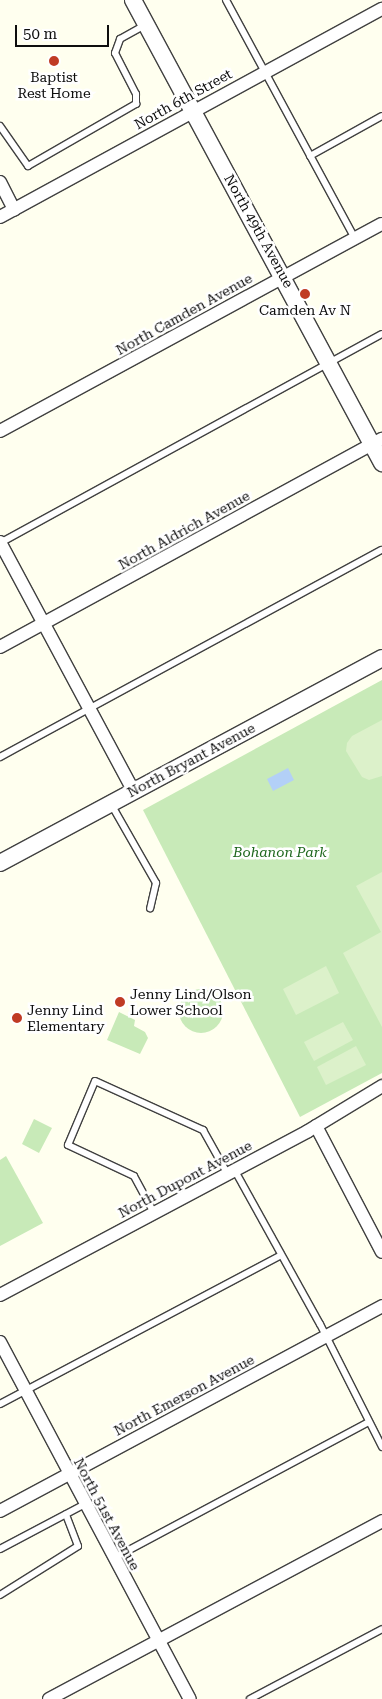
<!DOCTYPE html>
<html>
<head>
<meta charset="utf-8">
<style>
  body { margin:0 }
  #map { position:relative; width:382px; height:1699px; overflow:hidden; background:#ffffef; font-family:"Roboto Serif",serif }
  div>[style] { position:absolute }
  .green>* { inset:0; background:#c8eab8 }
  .round { border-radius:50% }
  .pitch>* { inset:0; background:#dcf1ca }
  .water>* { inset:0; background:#b3d0f7 }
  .roads { filter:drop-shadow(1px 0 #414141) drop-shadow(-1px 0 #414141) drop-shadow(0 1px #414141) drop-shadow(0 -1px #414141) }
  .service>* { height:6px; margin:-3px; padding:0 3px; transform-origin:3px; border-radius:3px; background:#fff }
  .minor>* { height:12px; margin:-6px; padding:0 6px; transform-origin:6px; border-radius:6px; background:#fff }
  .tertiary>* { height:16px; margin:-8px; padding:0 8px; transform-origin:8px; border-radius:8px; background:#fff }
  .dots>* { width:14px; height:14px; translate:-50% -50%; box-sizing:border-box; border:2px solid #fff; border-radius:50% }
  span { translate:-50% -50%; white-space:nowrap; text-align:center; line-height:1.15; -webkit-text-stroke:5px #fff; paint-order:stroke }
  .poi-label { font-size:14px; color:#0e0e0e }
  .left { translate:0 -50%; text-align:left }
  .street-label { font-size:14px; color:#0e0e0e }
  .park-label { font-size:14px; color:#1e671d; font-style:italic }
  .scale { position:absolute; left:15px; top:25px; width:94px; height:22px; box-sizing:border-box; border:2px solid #0e0e0e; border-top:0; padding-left:6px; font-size:15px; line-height:18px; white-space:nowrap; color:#0e0e0e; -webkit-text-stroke:4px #fff; paint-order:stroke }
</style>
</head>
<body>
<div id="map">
  <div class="green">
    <div style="clip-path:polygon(382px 680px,382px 1073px,300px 1117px,143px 810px)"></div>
    <div class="round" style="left:179px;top:989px;width:44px;height:44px"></div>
    <div style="clip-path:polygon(119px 1012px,135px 1020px,134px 1026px,145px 1032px,148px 1038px,140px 1054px,107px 1040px)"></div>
    <div style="clip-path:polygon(34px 1119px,52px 1128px,39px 1153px,22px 1144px)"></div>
    <div style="clip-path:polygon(6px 1156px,43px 1223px,0 1246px,0 1160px)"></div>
  </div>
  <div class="pitch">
    <div style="clip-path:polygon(382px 720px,382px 776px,369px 780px,362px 777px,346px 751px,347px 743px,352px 736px)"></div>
    <div style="clip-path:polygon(382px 872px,382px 1027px,343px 953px,381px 932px,356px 886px)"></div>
    <div style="clip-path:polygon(326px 966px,339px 993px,296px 1015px,283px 989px)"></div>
    <div style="clip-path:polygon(343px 1022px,353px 1040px,314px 1061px,304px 1042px)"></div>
    <div style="clip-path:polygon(356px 1046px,366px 1065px,326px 1085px,317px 1067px)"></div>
  </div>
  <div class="water">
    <div style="clip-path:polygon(288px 768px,294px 780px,273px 791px,267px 779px)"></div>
  </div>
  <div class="roads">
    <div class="service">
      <div style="left:226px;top:0;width:272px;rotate:61.6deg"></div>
      <div style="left:0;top:126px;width:49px;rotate:55deg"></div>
      <div style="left:28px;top:166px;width:125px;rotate:-29.9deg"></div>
      <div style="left:136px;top:104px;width:10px;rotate:-90deg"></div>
      <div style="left:136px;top:94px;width:46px;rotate:-117.1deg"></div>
      <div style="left:115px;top:53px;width:15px;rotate:-70deg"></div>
      <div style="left:120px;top:39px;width:29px;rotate:-29deg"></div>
      <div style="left:310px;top:156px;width:82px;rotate:-29.1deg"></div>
      <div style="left:0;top:543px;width:435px;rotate:-28.7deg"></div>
      <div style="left:0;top:757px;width:434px;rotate:-28.5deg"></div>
      <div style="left:111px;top:804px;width:91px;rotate:60.3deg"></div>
      <div style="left:156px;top:883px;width:26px;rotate:103deg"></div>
      <div style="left:234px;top:1169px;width:177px;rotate:61deg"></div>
      <div style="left:320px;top:1324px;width:138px;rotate:63.2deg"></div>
      <div style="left:154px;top:1213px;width:42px;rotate:-118.4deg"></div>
      <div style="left:134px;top:1176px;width:73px;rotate:-154.8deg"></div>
      <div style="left:68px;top:1145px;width:69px;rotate:-67.1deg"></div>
      <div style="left:95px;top:1081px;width:119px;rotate:24.4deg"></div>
      <div style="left:203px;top:1130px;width:49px;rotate:60.8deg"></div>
      <div style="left:0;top:1404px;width:316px;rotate:-27.9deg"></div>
      <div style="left:0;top:1549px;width:96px;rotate:-27.9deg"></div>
      <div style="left:114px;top:1558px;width:289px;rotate:-28.1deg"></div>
      <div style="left:0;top:1595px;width:92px;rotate:-32.1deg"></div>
      <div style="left:78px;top:1546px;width:34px;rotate:-111deg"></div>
      <div style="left:250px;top:1699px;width:149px;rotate:-27.9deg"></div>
    </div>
    <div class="minor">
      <div style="left:0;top:182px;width:31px;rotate:63deg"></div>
      <div style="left:0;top:217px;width:435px;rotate:-28.6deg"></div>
      <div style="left:0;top:431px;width:434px;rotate:-28.5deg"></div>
      <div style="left:0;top:542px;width:281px;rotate:61.8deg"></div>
      <div style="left:0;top:647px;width:435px;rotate:-28.6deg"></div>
      <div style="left:316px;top:1126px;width:142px;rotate:62.4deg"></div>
      <div style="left:0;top:1295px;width:349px;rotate:-28deg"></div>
      <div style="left:308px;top:1131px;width:87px;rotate:-31.3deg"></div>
      <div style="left:0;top:1342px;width:404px;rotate:62deg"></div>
      <div style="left:0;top:1511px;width:434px;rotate:-28.2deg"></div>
      <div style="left:49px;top:1699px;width:378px;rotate:-28.1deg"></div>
    </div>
    <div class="tertiary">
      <div style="left:133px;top:0;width:526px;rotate:61.73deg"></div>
      <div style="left:0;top:863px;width:434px;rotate:-28.2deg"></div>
    </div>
  </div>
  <div class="dots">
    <div style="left:54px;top:61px;background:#c03b24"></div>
    <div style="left:305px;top:294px;background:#c03b24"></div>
    <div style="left:120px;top:1002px;background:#c03b24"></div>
    <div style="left:17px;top:1018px;background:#c03b24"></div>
  </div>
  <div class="poi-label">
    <span style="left:54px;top:85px">Baptist<br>Rest Home</span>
    <span style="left:305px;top:310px">Camden Av N</span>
    <span class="left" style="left:130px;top:1002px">Jenny Lind/Olson<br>Lower School</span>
    <span class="left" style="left:27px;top:1018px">Jenny Lind<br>Elementary</span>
  </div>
  <div class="street-label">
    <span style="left:183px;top:99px;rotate:-29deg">North 6th Street</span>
    <span style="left:259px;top:231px;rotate:61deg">North 49th Avenue</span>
    <span style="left:184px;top:314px;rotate:-29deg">North Camden Avenue</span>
    <span style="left:184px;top:530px;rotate:-29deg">North Aldrich Avenue</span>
    <span style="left:191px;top:760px;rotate:-28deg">North Bryant Avenue</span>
    <span style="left:185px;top:1179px;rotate:-28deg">North Dupont Avenue</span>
    <span style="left:184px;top:1395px;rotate:-28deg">North Emerson Avenue</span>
    <span style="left:107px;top:1514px;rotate:62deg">North 51st Avenue</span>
  </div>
  <div class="park-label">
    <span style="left:280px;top:852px">Bohanon Park</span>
  </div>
  <div class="scale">50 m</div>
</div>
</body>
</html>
